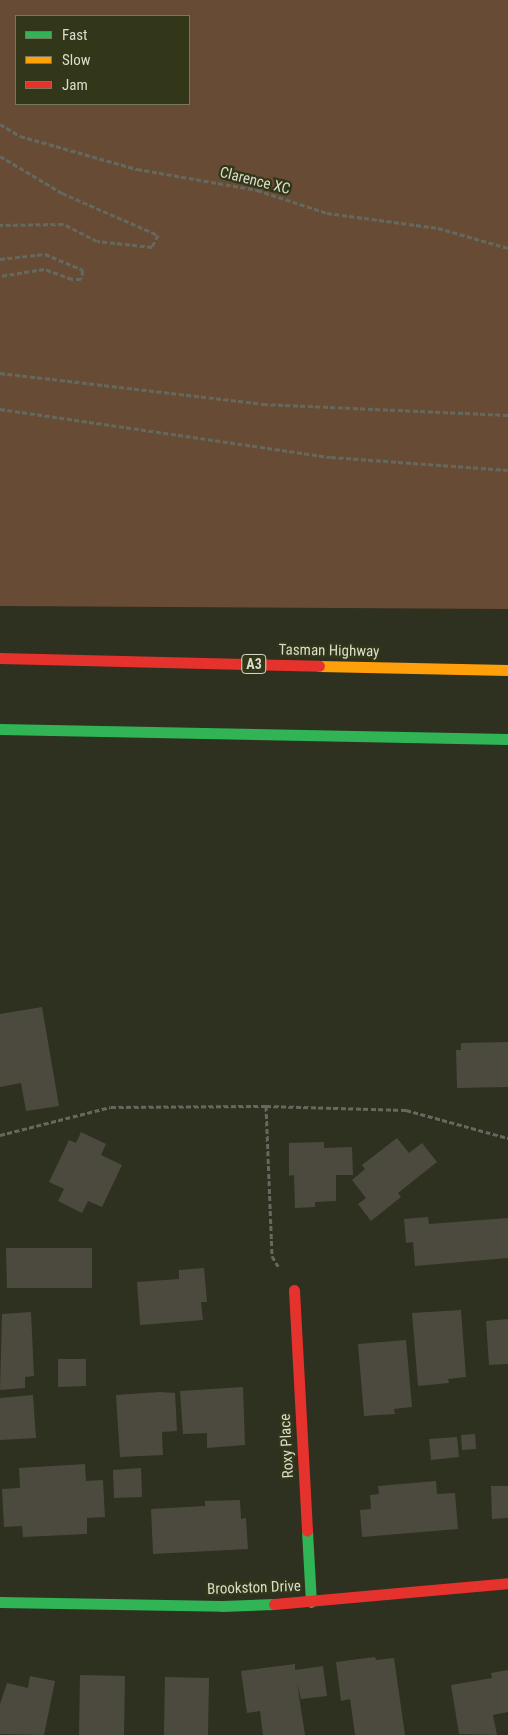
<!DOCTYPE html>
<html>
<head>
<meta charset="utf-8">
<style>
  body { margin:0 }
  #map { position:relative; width:508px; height:1735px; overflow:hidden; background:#2e3020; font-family:"Roboto Condensed",sans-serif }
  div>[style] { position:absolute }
  .green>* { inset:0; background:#684b35 }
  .building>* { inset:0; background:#4c4a3e }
  .path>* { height:3px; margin-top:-1.5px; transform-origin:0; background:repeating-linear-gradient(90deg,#63695e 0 5px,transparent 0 7.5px) }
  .fast>* { height:11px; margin:-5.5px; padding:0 5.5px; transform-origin:5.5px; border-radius:5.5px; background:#30b455 }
  .slow>* { height:11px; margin:-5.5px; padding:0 5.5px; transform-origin:5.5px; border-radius:5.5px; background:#ff9f0a }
  .jam>* { height:11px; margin:-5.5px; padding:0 5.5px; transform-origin:5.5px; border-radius:5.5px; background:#e5322d }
  span { translate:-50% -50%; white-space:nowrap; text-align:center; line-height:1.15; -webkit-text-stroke:4.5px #333719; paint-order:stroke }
  .shield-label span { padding:1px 4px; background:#333719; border:1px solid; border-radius:4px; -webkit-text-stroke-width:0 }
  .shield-label { font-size:14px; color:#daddcb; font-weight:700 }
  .street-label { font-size:15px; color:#daddcb }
  .legend { position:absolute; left:15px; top:15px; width:175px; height:90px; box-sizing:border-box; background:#333719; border:1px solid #767960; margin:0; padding:6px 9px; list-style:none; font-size:15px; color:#daddcb }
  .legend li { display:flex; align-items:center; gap:10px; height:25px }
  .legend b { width:25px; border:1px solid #767960 }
</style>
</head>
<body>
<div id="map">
  <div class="green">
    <div style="clip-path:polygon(evenodd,0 0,508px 0,508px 609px,0 606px,0 0,16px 16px,189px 16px,189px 104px,16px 104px,16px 16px)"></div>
  </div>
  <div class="building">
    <div style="clip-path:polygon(42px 1007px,59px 1106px,26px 1111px,21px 1083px,0 1087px,0 1014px)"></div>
    <div style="clip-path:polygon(508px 1042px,508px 1087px,457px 1088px,456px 1050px,461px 1050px,461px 1043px)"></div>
    <div style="clip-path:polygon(81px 1132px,106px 1144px,101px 1155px,122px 1165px,102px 1207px,88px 1201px,82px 1213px,58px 1201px,64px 1189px,49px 1182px,69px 1140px,76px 1143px)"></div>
    <div style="clip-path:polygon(397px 1138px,409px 1153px,422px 1143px,437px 1162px,398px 1193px,401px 1197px,371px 1221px,358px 1204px,366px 1198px,352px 1180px,365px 1169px,362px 1165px)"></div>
    <div style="clip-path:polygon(324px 1142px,324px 1148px,352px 1147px,353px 1175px,336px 1175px,336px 1201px,315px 1202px,315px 1207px,295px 1208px,294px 1175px,289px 1176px,289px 1143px)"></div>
    <div style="clip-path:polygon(428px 1217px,429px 1224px,508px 1218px,508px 1258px,415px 1266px,413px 1242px,406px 1243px,404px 1219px)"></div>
    <div style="clip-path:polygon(6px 1248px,92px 1248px,92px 1288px,7px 1288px)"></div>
    <div style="clip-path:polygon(204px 1268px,207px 1302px,201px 1302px,203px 1320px,140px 1325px,137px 1282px,179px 1279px,179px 1270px)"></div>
    <div style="clip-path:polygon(461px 1310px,466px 1377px,448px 1379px,449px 1383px,418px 1386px,412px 1313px)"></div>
    <div style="clip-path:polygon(31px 1312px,34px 1376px,25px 1377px,25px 1388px,0 1390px,2px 1314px)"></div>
    <div style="clip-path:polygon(508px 1319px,508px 1364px,489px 1365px,486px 1321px)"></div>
    <div style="clip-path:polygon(406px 1340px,412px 1407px,394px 1409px,395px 1414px,364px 1416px,358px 1344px)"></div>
    <div style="clip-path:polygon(58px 1359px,86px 1359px,86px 1386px,58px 1387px)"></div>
    <div style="clip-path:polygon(243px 1387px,245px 1445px,207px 1448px,207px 1433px,183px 1434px,180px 1391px)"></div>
    <div style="clip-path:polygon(160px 1392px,175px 1393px,177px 1431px,162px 1432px,163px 1455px,120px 1457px,116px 1395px)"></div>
    <div style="clip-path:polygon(33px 1395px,36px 1438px,0 1440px,0 1398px)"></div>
    <div style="clip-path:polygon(475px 1434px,476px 1449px,462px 1450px,461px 1435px)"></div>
    <div style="clip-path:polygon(457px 1437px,459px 1457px,431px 1460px,429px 1439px)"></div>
    <div style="clip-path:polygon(85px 1464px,86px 1481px,103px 1480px,105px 1517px,87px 1518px,87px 1534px,23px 1537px,22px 1526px,4px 1527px,2px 1489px,20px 1488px,19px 1468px)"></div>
    <div style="clip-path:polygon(141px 1468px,142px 1497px,114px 1498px,113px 1470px)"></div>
    <div style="clip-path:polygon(436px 1481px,437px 1494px,455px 1493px,458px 1529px,362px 1537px,360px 1510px,371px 1509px,370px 1495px,379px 1494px,378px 1486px)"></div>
    <div style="clip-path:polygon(491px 1486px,508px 1486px,508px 1518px,492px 1519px)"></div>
    <div style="clip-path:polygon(240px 1500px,241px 1519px,246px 1518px,248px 1549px,153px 1554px,151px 1509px,205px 1506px,205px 1501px)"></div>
    <div style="clip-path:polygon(375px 1657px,376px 1660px,394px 1658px,405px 1735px,355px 1735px,350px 1699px,341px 1701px,336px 1662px)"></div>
    <div style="clip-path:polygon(295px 1664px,295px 1670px,323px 1666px,327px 1696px,301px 1699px,297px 1683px,305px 1735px,263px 1735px,260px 1711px,247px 1713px,241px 1671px)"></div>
    <div style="clip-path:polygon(508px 1670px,508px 1712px,493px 1715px,497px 1735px,459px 1734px,451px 1685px,492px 1678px,491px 1673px)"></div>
    <div style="clip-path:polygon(80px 1675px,125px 1676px,124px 1735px,79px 1735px)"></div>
    <div style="clip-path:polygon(30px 1676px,55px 1681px,44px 1735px,0 1734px,0 1704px,7px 1683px,28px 1688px)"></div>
    <div style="clip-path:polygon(165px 1677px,209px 1678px,208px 1735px,164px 1735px)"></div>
  </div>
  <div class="path">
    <div style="left:0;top:124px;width:23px;rotate:31deg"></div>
    <div style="left:20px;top:136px;width:122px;rotate:15.8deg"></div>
    <div style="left:137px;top:169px;width:122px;rotate:9.9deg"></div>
    <div style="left:257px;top:190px;width:74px;rotate:18.2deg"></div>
    <div style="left:327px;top:213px;width:112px;rotate:7.7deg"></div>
    <div style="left:438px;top:228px;width:73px;rotate:15.9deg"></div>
    <div style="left:0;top:156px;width:72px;rotate:30.8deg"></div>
    <div style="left:62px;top:193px;width:105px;rotate:23.6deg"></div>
    <div style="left:158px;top:235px;width:13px;rotate:117deg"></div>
    <div style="left:152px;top:247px;width:55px;rotate:-173.8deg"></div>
    <div style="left:97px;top:241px;width:38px;rotate:-153deg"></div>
    <div style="left:63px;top:224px;width:63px;rotate:179.1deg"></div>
    <div style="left:0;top:259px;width:45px;rotate:-6.3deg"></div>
    <div style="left:45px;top:254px;width:41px;rotate:22.8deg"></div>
    <div style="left:83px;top:270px;width:9px;rotate:103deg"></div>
    <div style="left:81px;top:279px;width:9px;rotate:180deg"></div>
    <div style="left:72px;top:279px;width:30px;rotate:-160deg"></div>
    <div style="left:44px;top:269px;width:45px;rotate:171deg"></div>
    <div style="left:0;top:373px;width:265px;rotate:6.7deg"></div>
    <div style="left:263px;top:404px;width:245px;rotate:2.6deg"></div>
    <div style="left:0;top:409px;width:334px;rotate:8.3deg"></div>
    <div style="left:331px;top:457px;width:177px;rotate:4.2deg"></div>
    <div style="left:266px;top:1106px;width:150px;rotate:87.7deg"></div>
    <div style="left:272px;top:1256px;width:12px;rotate:59deg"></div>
    <div style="left:0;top:1135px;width:114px;rotate:-14.2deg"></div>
    <div style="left:111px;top:1107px;width:155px;rotate:-0.4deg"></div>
    <div style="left:266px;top:1106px;width:140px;rotate:1.6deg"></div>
    <div style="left:406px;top:1110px;width:106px;rotate:15.4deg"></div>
  </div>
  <div class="fast">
    <div style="left:0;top:729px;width:508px;rotate:1.13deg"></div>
    <div style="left:307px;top:1531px;width:71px;rotate:86.8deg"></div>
    <div style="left:0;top:1602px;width:222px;rotate:1deg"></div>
    <div style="left:222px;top:1606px;width:52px;rotate:-2.2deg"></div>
  </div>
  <div class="slow">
    <div style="left:319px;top:666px;width:189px;rotate:1.2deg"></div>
  </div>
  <div class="jam">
    <div style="left:0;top:658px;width:319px;rotate:1.4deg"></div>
    <div style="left:294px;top:1290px;width:241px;rotate:86.9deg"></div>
    <div style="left:274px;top:1604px;width:235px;rotate:-5.1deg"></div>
  </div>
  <div class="shield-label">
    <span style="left:254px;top:664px">A3</span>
  </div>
  <div class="street-label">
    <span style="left:255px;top:181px;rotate:14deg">Clarence XC</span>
    <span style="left:329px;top:651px;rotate:1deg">Tasman Highway</span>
    <span style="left:287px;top:1446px;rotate:-93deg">Roxy Place</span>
    <span style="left:254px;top:1588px;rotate:-2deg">Brookston Drive</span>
  </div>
  <ul class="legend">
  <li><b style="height:6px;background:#30b455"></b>Fast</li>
  <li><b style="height:6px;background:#ff9f0a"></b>Slow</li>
  <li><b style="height:6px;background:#e5322d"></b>Jam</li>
  </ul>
</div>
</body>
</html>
